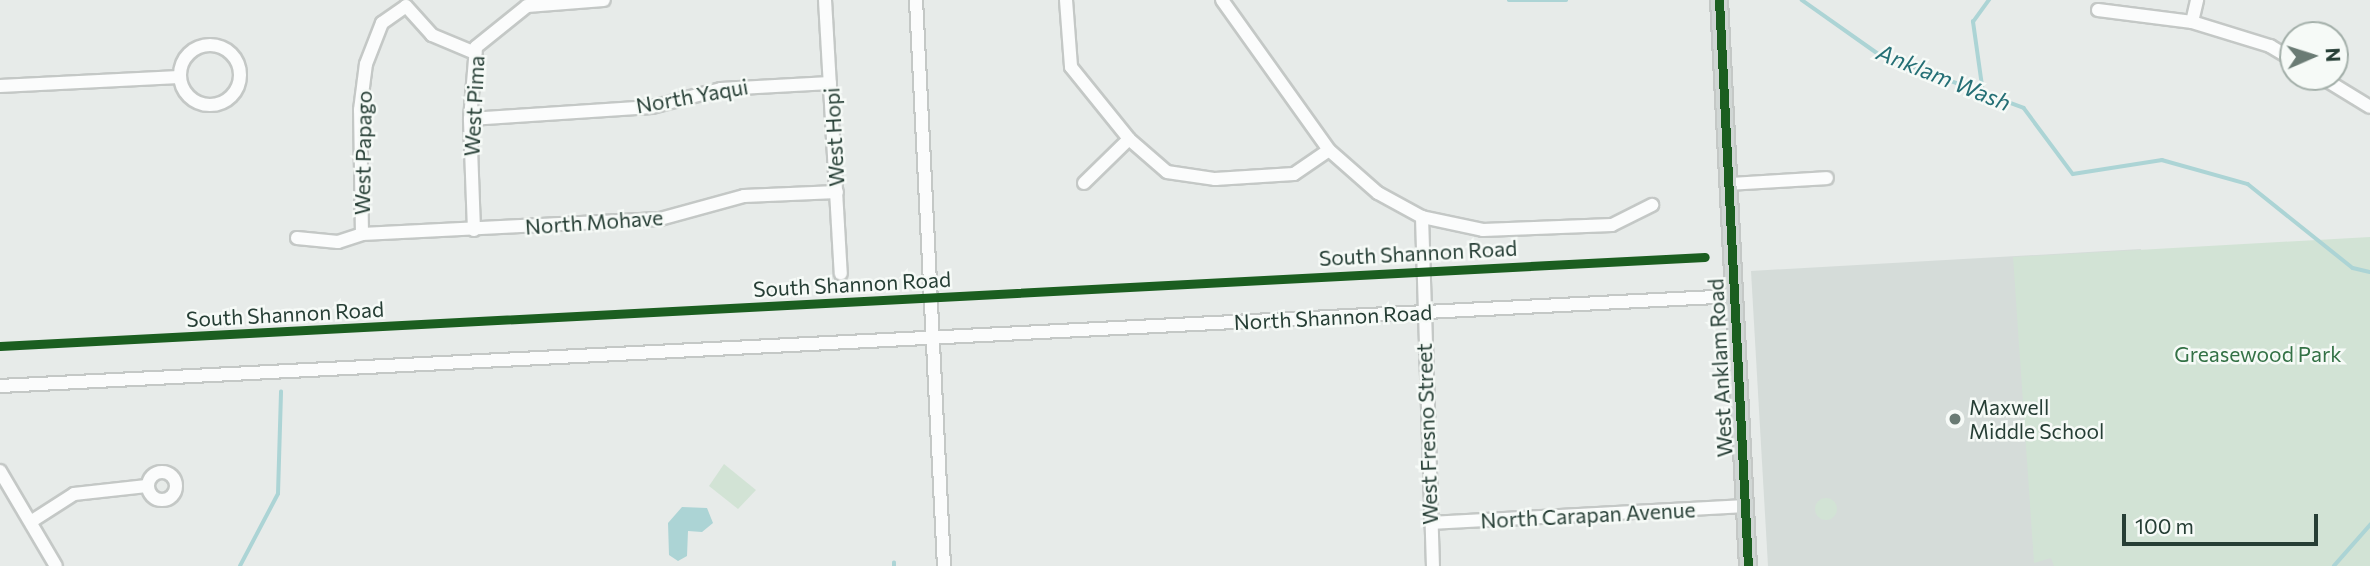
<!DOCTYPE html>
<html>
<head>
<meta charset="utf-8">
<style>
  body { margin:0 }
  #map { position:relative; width:2370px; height:566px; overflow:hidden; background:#e7ebe9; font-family:Commissioner,sans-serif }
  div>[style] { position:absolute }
  .built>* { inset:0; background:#d5dcd9 }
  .green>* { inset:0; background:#d2e3d5 }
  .round { border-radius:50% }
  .water>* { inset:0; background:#acd4d5 }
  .stream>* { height:3.5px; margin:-1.75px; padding:0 1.75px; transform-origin:1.75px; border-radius:1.75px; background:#acd4d5 }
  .roads { filter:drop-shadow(2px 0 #c4c8c6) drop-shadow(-2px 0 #c4c8c6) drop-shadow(0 2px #c4c8c6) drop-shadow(0 -2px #c4c8c6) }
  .minor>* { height:12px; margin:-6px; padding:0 6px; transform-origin:6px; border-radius:6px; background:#fbfcfc }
  .minor>.ring { margin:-6px; padding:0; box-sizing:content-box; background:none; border:12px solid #fbfcfc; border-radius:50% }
  .major>* { height:16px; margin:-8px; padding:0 8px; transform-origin:8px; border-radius:8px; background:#d0d6d4 }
  .cycleway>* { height:9px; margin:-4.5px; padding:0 4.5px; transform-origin:4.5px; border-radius:4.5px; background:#1b5e20 }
  .dots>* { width:19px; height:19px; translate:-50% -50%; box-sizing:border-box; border:4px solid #f6faf7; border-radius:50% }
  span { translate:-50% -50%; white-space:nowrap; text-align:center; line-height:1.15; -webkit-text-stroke:5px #f6faf7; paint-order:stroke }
  .street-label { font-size:21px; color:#263e35 }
  .park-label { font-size:21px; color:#337145 }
  .poi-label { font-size:21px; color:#263e35 }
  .left { translate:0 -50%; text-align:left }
  .water-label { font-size:23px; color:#246f75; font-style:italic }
  .north { position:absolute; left:2279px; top:21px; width:70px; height:70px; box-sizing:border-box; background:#f6faf7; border:2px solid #a3afa9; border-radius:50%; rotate:87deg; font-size:19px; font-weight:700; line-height:28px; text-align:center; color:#263e35 }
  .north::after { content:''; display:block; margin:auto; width:24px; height:32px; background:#6a7b74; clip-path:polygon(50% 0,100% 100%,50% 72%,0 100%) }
  .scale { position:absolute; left:2122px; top:514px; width:196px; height:32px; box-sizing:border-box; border:4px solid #263e35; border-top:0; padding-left:9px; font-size:21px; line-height:24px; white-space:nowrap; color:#263e35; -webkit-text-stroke:5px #f6faf7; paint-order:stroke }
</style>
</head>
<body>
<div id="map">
  <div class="built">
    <div style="clip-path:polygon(2141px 249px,2159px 566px,1768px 566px,1751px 271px)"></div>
  </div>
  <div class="green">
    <div style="clip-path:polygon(2370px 237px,2370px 566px,2054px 566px,2051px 558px,2034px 563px,2013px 257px)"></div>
    <div style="clip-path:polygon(724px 464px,756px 490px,738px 509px,709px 486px)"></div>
    <div class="round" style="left:1815px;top:498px;width:22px;height:22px"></div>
  </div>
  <div class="water">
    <div style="clip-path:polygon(682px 507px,707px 508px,713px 523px,702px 532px,688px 531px,687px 556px,678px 561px,669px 555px,668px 523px)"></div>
  </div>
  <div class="stream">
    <div style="left:1509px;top:0;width:57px"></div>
    <div style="left:1802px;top:0;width:95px;rotate:35.2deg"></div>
    <div style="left:1880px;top:55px;width:153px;rotate:20.2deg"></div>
    <div style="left:2024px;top:108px;width:82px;rotate:53.4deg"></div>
    <div style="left:2073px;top:174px;width:90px;rotate:-8.9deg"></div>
    <div style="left:2162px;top:160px;width:89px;rotate:15.6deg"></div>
    <div style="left:2248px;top:184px;width:134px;rotate:38.7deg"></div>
    <div style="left:2353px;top:268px;width:17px;rotate:13deg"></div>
    <div style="left:1983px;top:93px;width:72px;rotate:-98deg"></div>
    <div style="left:1973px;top:22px;width:27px;rotate:-54deg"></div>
    <div style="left:240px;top:566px;width:81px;rotate:-62.2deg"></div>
    <div style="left:278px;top:494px;width:102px;rotate:-88.3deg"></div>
    <div style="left:894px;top:566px;width:3px;rotate:-90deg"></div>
    <div style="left:2334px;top:566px;width:55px;rotate:-48.7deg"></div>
  </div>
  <div class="roads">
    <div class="minor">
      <div style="left:825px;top:0;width:274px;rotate:86.7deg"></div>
      <div style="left:916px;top:0;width:567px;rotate:87.17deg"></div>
      <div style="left:1066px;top:0;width:67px;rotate:85.7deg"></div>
      <div style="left:1071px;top:67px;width:92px;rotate:51.1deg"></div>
      <div style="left:1129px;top:139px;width:50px;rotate:41deg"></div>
      <div style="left:1167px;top:172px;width:49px;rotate:8.3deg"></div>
      <div style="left:1215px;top:179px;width:79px;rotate:-3.6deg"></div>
      <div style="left:1294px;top:174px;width:42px;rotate:-34.4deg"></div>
      <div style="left:1222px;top:0;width:184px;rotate:54.5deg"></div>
      <div style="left:1329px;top:150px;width:65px;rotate:41.3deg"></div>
      <div style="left:1378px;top:193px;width:50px;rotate:28.6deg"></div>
      <div style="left:1422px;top:217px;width:62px;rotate:12deg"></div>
      <div style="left:1483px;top:230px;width:129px;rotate:-2.2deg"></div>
      <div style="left:1612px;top:225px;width:45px;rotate:-26.6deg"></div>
      <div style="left:2098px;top:10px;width:95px;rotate:7.3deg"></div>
      <div style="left:2192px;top:22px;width:82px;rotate:17.1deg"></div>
      <div style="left:2270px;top:46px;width:27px;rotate:31deg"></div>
      <div style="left:2192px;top:22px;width:23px;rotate:-77deg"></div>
      <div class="ring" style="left:180px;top:45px;width:48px;height:48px"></div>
      <div style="left:2321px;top:77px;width:57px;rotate:31.5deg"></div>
      <div style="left:0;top:86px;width:179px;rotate:-2.9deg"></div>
      <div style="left:470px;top:119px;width:182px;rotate:-3.8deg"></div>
      <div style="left:652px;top:107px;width:71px;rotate:-14.6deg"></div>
      <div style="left:721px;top:89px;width:109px;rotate:-3.2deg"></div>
      <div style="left:1084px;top:183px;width:63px;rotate:-44.4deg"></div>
      <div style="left:1729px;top:184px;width:98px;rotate:-3.5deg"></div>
      <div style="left:1422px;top:217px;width:349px;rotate:88.2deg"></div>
      <div style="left:474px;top:230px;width:111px;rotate:-92.1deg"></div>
      <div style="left:470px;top:119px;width:72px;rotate:-85.2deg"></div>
      <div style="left:476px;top:47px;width:65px;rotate:-38.8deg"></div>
      <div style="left:527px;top:6px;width:77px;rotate:-4.5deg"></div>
      <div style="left:362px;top:234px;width:124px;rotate:-90.9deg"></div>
      <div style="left:360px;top:110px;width:46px;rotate:-82.6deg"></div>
      <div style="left:366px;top:64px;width:44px;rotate:-68.7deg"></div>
      <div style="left:382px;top:23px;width:29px;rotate:-35deg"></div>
      <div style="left:406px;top:6px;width:39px;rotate:48deg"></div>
      <div style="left:432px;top:35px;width:47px;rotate:22.7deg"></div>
      <div style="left:297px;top:238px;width:41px;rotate:5.6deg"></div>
      <div style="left:338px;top:242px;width:25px;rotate:-18deg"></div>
      <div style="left:362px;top:234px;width:298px;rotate:-2.9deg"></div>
      <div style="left:660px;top:219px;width:87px;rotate:-15.3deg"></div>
      <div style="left:744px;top:196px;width:93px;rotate:-2.5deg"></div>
      <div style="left:0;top:386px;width:1736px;rotate:-2.97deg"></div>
      <div style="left:0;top:471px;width:110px;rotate:59.5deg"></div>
      <div class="ring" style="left:148px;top:472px;width:16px;height:16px"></div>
      <div style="left:32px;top:521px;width:50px;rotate:-32.7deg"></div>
      <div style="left:74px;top:494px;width:73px;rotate:-6.3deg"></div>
      <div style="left:1431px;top:523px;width:314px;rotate:-3.1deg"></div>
    </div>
    <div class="major">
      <div style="left:1719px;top:0;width:567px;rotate:87.07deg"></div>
    </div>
  </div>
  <div class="cycleway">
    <div style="left:1719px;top:0;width:567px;rotate:87.07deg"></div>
    <div style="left:0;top:346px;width:1707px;rotate:-2.99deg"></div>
  </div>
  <div class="dots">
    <div style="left:1955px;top:419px;background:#6a7b74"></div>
  </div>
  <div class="street-label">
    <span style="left:692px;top:96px;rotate:-10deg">North Yaqui</span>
    <span style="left:474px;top:106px;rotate:-87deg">West Pima</span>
    <span style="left:834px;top:137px;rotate:-93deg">West Hopi</span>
    <span style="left:363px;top:153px;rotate:-89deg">West Papago</span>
    <span style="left:594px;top:222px;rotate:-4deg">North Mohave</span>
    <span style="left:1418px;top:253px;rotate:-3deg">South Shannon Road</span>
    <span style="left:852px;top:284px;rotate:-3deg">South Shannon Road</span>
    <span style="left:285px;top:314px;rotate:-3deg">South Shannon Road</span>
    <span style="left:1333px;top:317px;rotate:-3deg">North Shannon Road</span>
    <span style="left:1720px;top:368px;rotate:-93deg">West Anklam Road</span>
    <span style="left:1427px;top:434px;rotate:-92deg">West Fresno Street</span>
    <span style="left:1588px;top:515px;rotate:-3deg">North Carapan Avenue</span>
  </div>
  <div class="park-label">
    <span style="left:2258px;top:354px">Greasewood Park</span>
  </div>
  <div class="poi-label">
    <span class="left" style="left:1969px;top:419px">Maxwell<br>Middle School</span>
  </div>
  <div class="water-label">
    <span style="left:1944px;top:77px;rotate:22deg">Anklam Wash</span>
  </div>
  <div class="north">N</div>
  <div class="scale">100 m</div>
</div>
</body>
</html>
